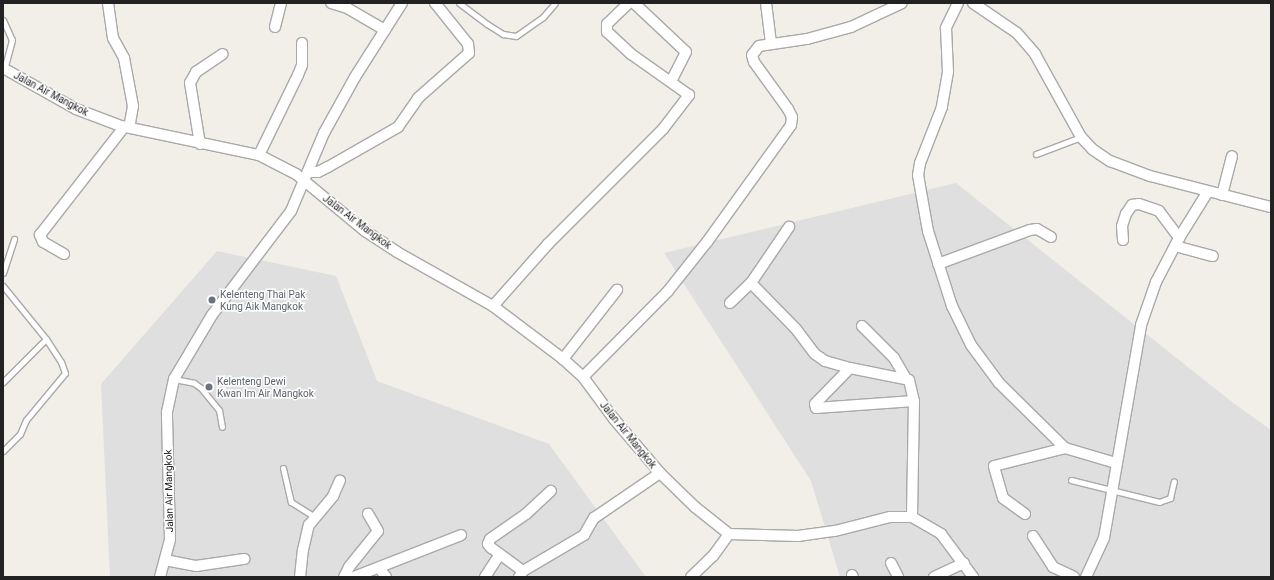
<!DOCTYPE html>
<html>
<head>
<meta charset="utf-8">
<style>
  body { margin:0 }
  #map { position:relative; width:1274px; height:580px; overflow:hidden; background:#f2efe9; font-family:Roboto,sans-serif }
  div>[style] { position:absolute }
  .residential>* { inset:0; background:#e0dfdf }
  .roads { filter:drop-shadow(1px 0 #a9a9a9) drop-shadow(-1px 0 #a9a9a9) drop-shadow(0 1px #a9a9a9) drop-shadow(0 -1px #a9a9a9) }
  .lane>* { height:5px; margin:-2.5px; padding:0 2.5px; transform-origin:2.5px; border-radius:2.5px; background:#fff }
  .street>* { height:10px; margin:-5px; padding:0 5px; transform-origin:5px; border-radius:5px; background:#fff }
  .dots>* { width:11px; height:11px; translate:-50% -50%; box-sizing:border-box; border:2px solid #fff; border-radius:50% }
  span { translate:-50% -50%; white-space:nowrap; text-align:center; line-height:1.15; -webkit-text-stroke:3px #fff; paint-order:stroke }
  .street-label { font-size:10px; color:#222 }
  .worship-label { font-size:10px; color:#5b616d }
  .left { translate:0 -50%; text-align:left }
  .frame { position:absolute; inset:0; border:4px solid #222; pointer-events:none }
</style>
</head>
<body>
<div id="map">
  <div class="residential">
    <div style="clip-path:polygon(956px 183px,1232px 402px,1271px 430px,1271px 577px,840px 577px,811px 481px,664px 253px)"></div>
    <div style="clip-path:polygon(217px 251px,336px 276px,377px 381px,549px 444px,646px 577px,110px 577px,101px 384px)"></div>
  </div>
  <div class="roads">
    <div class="lane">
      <div style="left:459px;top:3px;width:35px;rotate:37deg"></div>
      <div style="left:487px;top:24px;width:19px;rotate:32deg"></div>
      <div style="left:503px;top:34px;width:13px;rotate:9deg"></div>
      <div style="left:516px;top:36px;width:33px;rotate:-35deg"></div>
      <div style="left:543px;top:17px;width:18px;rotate:-49deg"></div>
      <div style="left:3px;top:20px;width:22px;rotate:66deg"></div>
      <div style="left:12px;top:40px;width:30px;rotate:105deg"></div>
      <div style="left:1036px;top:154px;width:48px;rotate:-20.7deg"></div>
      <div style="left:3px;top:273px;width:36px;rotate:-72deg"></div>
      <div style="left:3px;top:286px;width:68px;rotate:50.9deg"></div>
      <div style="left:46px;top:339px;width:61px;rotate:135deg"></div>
      <div style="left:174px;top:379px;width:20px;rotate:11deg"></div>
      <div style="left:194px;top:383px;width:9px;rotate:36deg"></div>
      <div style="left:201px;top:388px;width:28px;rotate:51deg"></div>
      <div style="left:219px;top:410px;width:17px;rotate:80deg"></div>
      <div style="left:3px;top:451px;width:24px;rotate:-45deg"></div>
      <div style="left:20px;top:434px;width:15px;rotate:-67deg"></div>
      <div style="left:26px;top:420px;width:61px;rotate:-50.3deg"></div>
      <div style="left:65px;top:373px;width:12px;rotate:-110deg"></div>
      <div style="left:61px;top:362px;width:27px;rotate:-123deg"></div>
      <div style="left:283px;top:468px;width:35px;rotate:77deg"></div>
      <div style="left:291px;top:502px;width:28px;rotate:32deg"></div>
      <div style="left:1071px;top:480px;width:91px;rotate:14deg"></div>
      <div style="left:1159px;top:502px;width:12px;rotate:-20deg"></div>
      <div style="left:1170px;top:498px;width:17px;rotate:-77deg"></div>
    </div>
    <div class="street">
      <div style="left:108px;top:3px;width:35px;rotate:82deg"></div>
      <div style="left:113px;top:38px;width:23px;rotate:61deg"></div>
      <div style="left:124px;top:58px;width:49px;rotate:79.4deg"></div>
      <div style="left:133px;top:106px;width:22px;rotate:100deg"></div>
      <div style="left:331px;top:3px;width:17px;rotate:17deg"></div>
      <div style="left:347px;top:8px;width:44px;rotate:30.1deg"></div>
      <div style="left:634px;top:3px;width:71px;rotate:43.3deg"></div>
      <div style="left:686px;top:52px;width:33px;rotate:117deg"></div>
      <div style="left:766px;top:3px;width:40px;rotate:82.9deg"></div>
      <div style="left:958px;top:3px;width:28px;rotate:116deg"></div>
      <div style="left:946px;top:28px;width:44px;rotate:87.4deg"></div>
      <div style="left:948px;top:72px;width:36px;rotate:100deg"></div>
      <div style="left:942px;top:107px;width:60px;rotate:111.4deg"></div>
      <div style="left:920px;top:163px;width:12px;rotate:99deg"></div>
      <div style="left:918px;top:175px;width:57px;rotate:79.9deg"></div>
      <div style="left:928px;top:231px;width:79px;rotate:72.3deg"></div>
      <div style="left:952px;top:306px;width:43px;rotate:64deg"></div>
      <div style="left:971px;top:345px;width:47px;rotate:53.6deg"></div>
      <div style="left:999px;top:383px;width:93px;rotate:44.6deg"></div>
      <div style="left:1065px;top:448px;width:53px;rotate:16.4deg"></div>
      <div style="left:973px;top:3px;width:53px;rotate:34.3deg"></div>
      <div style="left:1017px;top:33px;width:28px;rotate:49deg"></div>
      <div style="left:1035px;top:54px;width:95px;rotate:61deg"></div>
      <div style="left:1081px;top:137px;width:16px;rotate:47deg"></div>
      <div style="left:1092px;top:149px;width:22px;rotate:34deg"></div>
      <div style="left:1110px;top:161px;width:43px;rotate:20.6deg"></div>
      <div style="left:1150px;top:176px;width:125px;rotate:14.4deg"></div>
      <div style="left:275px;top:27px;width:25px;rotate:-76deg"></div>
      <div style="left:3px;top:68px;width:84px;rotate:29.3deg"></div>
      <div style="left:76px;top:109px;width:48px;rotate:20.7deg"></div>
      <div style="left:121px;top:126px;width:141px;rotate:11.9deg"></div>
      <div style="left:259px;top:155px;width:42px;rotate:27.2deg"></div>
      <div style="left:296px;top:174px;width:89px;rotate:39.6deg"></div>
      <div style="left:365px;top:231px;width:38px;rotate:33deg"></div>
      <div style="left:397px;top:252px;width:110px;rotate:29.4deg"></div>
      <div style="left:493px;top:306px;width:88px;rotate:37.1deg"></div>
      <div style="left:563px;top:359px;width:27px;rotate:42deg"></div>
      <div style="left:583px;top:377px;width:52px;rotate:53.6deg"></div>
      <div style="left:614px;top:419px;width:71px;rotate:49.6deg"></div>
      <div style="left:660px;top:473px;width:49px;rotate:44.2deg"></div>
      <div style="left:695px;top:507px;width:43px;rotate:38.5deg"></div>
      <div style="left:729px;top:534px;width:69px;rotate:1.7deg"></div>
      <div style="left:798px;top:536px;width:37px;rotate:-8deg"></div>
      <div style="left:835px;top:531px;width:57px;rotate:-14.3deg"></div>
      <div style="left:890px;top:517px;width:22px"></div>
      <div style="left:912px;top:517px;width:34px;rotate:30deg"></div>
      <div style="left:941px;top:534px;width:54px;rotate:53.3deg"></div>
      <div style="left:200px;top:144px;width:62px;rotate:-99.3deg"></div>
      <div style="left:190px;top:83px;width:13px;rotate:-61deg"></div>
      <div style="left:196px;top:72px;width:32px;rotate:-34deg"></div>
      <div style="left:259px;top:155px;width:89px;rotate:-64deg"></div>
      <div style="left:298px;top:75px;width:11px;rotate:-68deg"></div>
      <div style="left:302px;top:65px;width:22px;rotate:-90deg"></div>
      <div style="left:308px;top:172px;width:10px"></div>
      <div style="left:318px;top:172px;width:11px;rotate:-27deg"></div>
      <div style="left:328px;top:167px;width:81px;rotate:-29.7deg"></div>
      <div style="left:398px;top:127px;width:35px;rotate:-55deg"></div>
      <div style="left:418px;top:98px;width:68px;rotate:-41.4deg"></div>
      <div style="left:469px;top:53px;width:9px;rotate:-96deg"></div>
      <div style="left:468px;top:44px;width:53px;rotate:-128.8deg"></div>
      <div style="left:1222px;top:195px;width:40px;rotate:-75.6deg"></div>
      <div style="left:1123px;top:240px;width:14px;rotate:-94deg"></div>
      <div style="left:1122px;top:226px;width:13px;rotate:-72deg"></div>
      <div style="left:1126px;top:214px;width:11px;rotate:-56deg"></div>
      <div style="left:1132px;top:205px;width:7px;rotate:-8deg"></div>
      <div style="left:1139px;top:204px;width:21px;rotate:19deg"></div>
      <div style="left:1159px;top:211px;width:34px;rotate:53deg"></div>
      <div style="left:1175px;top:246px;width:39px;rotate:15deg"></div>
      <div style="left:64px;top:254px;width:24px;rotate:-150deg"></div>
      <div style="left:43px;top:242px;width:8px;rotate:-113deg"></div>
      <div style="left:40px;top:235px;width:137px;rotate:-52.1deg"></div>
      <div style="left:938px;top:264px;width:98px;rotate:-20.3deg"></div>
      <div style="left:1030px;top:230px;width:7px;rotate:-8deg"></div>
      <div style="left:1037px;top:229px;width:16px;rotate:30deg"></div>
      <div style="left:751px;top:283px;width:64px;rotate:45.6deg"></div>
      <div style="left:796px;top:329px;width:31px;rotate:53deg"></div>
      <div style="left:815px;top:354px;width:12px;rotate:35deg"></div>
      <div style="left:825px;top:361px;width:26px;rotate:16deg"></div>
      <div style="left:850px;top:368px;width:60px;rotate:11.5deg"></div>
      <div style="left:909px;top:380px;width:22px;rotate:77deg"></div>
      <div style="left:914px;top:401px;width:116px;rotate:91deg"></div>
      <div style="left:730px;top:303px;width:29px;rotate:-44deg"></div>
      <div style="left:751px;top:283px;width:68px;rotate:-55.8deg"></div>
      <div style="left:493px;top:306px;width:83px;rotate:-48.4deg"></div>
      <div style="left:548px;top:244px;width:163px;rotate:-45deg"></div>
      <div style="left:663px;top:129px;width:43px;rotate:-52.6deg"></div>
      <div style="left:689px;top:95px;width:71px;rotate:-144.7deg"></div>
      <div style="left:631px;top:54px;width:33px;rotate:-137deg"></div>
      <div style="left:607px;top:32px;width:8px;rotate:-90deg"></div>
      <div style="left:607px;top:24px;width:30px;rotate:-44deg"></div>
      <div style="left:862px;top:326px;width:45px;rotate:45deg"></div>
      <div style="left:894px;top:358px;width:22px;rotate:60deg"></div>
      <div style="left:563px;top:359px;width:88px;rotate:-52deg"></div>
      <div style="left:850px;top:368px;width:50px;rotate:134.2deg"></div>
      <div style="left:815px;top:404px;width:4px;rotate:76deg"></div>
      <div style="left:816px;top:408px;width:98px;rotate:-4.1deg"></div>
      <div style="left:583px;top:377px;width:121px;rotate:-45.3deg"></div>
      <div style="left:668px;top:291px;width:63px;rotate:-51.5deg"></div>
      <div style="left:707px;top:242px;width:144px;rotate:-54.3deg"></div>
      <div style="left:791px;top:125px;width:8px;rotate:-83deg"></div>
      <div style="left:792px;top:117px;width:9px;rotate:-117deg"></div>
      <div style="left:788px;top:109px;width:58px;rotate:-125.9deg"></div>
      <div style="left:754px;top:62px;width:7px;rotate:-106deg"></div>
      <div style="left:752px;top:55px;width:6px;rotate:-51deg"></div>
      <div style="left:756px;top:50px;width:5px;rotate:-53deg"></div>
      <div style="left:759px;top:46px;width:49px;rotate:-8.3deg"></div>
      <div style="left:807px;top:39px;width:46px;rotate:-15.3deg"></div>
      <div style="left:851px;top:27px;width:56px;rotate:-25.2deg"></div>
      <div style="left:1025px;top:514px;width:27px;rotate:-144deg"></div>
      <div style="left:1003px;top:498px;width:33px;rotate:-106deg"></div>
      <div style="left:994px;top:466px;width:73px;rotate:-14.2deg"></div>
      <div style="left:1033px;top:536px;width:37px;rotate:57deg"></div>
      <div style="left:1053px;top:567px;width:23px;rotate:25deg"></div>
      <div style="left:165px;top:560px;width:32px;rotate:11deg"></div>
      <div style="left:196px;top:566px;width:49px;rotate:-8.3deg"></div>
      <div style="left:891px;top:563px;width:16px;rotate:63deg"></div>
      <div style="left:379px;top:568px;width:11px;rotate:52deg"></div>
      <div style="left:523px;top:571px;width:39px;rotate:-144deg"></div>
      <div style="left:491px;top:548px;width:5px;rotate:-127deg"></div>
      <div style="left:488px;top:544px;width:5px;rotate:-68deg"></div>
      <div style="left:490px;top:539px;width:44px;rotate:-34.8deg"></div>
      <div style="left:526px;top:514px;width:34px;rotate:-43deg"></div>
      <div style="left:852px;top:575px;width:2px;rotate:63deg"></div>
      <div style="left:160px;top:577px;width:39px;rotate:-75deg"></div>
      <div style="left:170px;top:539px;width:127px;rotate:-91.4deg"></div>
      <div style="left:167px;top:412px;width:34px;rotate:-78deg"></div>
      <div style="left:174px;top:379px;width:74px;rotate:-59.3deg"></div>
      <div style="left:212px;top:315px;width:131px;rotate:-52.8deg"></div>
      <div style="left:291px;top:211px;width:85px;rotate:-67.1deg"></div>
      <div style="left:324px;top:133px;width:64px;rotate:-61deg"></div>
      <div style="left:355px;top:77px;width:88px;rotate:-57.6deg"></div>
      <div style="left:300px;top:577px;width:27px;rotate:-84deg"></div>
      <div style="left:303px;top:550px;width:26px;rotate:-77deg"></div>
      <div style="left:309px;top:525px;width:38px;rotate:-50deg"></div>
      <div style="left:333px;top:496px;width:17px;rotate:-66deg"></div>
      <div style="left:344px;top:577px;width:11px;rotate:-63deg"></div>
      <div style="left:349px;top:567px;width:46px;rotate:-51.1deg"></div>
      <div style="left:378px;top:531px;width:20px;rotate:-120deg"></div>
      <div style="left:354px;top:577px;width:115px;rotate:-21.4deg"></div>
      <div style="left:485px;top:577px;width:27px;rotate:-57deg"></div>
      <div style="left:519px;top:577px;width:7px;rotate:-56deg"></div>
      <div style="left:523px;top:571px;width:71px;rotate:-30.5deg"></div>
      <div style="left:584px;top:535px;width:20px;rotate:-60deg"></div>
      <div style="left:594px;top:518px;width:80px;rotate:-34.3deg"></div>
      <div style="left:691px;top:577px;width:30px;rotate:-44deg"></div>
      <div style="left:713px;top:556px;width:27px;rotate:-54deg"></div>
      <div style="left:934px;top:577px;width:33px;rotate:-25deg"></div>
      <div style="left:1086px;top:577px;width:43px;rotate:-65.2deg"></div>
      <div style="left:1104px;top:538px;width:216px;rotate:-80.1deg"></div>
      <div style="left:1141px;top:325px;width:46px;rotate:-70.8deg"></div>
      <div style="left:1156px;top:282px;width:50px;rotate:-62.4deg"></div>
      <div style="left:1179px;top:238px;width:53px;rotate:-58.1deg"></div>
    </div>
  </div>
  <div class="dots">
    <div style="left:212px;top:300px;background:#6b7280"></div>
    <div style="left:209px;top:387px;background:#6b7280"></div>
  </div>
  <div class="street-label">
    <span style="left:51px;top:94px;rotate:28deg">Jalan Air Mangkok</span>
    <span style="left:357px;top:222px;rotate:37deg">Jalan Air Mangkok</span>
    <span style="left:628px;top:435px;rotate:51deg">Jalan Air Mangkok</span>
    <span style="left:169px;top:491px;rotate:-91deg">Jalan Air Mangkok</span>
  </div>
  <div class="worship-label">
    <span class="left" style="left:220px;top:300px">Kelenteng Thai Pak<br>Kung Aik Mangkok</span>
    <span class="left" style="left:217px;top:387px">Kelenteng Dewi<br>Kwan Im Air Mangkok</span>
  </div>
  <div class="frame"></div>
</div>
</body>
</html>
